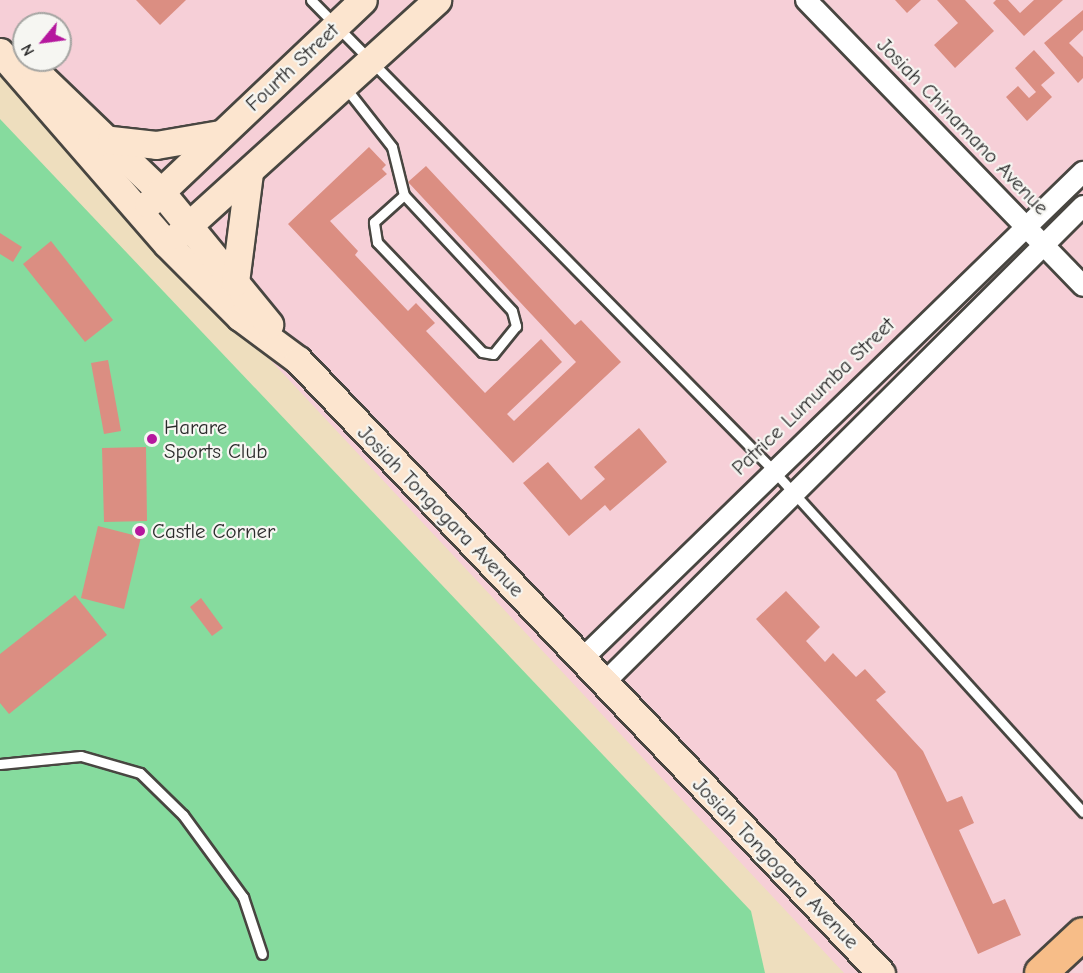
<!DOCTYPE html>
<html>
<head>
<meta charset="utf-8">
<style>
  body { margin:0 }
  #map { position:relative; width:1083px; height:973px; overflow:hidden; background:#eedebe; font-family:"Comic Neue",sans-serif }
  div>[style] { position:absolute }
  .built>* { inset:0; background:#f6cfd7 }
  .green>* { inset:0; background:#86db9e }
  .building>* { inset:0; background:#db8e82 }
  .roads { filter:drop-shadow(2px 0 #484641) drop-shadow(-2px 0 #484641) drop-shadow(0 2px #484641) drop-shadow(0 -2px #484641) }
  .service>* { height:9px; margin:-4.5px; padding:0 4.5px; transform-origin:4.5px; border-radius:4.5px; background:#fff }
  .minor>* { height:20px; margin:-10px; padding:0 10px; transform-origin:10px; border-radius:10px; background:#fff }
  .secondary>* { height:27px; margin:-13.5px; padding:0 13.5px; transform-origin:13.5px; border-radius:13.5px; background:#fce5cf }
  .trunk>* { height:32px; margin:-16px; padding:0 16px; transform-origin:16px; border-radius:16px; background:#f7bd88 }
  .dots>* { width:16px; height:16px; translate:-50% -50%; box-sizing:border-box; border:3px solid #f6f6f2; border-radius:50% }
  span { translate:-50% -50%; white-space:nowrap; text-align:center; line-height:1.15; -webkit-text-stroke:4.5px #f6f6f2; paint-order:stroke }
  .street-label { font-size:21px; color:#2b2b2b }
  .poi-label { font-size:21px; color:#2b2b2b }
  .left { translate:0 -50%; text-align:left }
  .north { position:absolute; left:12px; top:12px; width:60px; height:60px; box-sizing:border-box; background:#f6f6f2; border:2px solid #a5a5a2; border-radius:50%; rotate:241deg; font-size:16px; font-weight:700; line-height:24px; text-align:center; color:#2b2b2b }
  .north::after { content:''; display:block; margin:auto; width:21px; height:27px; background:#b5179e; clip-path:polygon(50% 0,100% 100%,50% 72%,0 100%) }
</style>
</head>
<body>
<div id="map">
  <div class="built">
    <div style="clip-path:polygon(evenodd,0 0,1083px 0,1083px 973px,844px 973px,0 71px,0 0,24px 24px,60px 24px,60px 60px,24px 60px,24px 24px)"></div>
  </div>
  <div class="green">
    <div style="clip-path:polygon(0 119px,751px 911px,765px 973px,0 973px)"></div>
  </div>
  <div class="building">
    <div style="clip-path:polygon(136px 0,186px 0,160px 25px)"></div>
    <div style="clip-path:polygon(895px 0,921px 0,907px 13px)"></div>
    <div style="clip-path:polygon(937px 0,965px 0,994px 31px,955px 68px,934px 45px,958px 23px)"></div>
    <div style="clip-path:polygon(996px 0,1008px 0,1020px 13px,1034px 0,1063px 0,1024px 36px,993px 3px)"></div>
    <div style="clip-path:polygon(1083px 10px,1083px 30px,1069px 43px,1083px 57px,1083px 78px,1078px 83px,1044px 43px)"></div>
    <div style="clip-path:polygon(1034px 50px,1055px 73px,1041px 85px,1052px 97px,1027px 121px,1006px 97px,1018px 86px,1029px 98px,1036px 92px,1015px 68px)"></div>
    <div style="clip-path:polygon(369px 147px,386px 165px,382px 169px,387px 174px,330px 221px,358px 251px,355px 255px,408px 311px,416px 303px,435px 323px,426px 331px,485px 393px,541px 339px,562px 362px,507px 414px,514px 421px,576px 362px,408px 182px,426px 166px,575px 325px,581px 320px,621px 362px,513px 463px,288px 224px)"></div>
    <div style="clip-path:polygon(0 233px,22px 247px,13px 262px,0 254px)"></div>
    <div style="clip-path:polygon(51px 241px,113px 320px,85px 342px,23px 264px)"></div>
    <div style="clip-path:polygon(108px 360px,121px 431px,104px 434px,91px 363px)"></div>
    <div style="clip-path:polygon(639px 428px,667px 462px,610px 511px,605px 505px,569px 536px,523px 483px,548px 462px,581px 500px,605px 479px,594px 467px)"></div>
    <div style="clip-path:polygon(146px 447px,147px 521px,104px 522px,102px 448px)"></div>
    <div style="clip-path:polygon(98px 526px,141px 537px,124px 609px,81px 598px)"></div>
    <div style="clip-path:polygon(786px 591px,820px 627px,806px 641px,825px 662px,833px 653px,856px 677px,865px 669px,886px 692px,876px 700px,923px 751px,947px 802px,962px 796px,974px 823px,959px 830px,993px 904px,1005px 899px,1021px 935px,978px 954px,896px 772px,756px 619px)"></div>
    <div style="clip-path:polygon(75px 595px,107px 635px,9px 714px,0 703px,0 654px)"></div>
    <div style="clip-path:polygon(201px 598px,223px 628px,212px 636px,190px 607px)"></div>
  </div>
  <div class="roads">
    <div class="service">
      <div style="left:311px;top:0;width:658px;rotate:45.49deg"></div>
      <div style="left:772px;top:469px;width:463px;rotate:47.8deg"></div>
      <div style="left:345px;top:87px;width:76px;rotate:51.9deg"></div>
      <div style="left:392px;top:147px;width:49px;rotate:76deg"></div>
      <div style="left:404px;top:195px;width:158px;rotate:47deg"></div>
      <div style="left:512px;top:311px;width:16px;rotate:75deg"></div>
      <div style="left:516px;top:326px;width:36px;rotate:129deg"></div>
      <div style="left:493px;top:354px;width:11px;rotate:-170deg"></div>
      <div style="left:482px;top:352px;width:152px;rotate:-133.7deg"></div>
      <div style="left:377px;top:242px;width:20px;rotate:-99deg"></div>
      <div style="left:374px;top:222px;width:40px;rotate:-42deg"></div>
      <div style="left:0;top:764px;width:81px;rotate:-5.6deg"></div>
      <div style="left:81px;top:756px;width:61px;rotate:16.1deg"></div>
      <div style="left:140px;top:773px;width:60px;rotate:44.3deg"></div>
      <div style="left:183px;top:815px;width:102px;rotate:53.8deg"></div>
      <div style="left:243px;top:897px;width:60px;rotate:71.6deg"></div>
    </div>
    <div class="minor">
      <div style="left:806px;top:0;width:398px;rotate:45.9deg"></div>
      <div style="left:582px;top:659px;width:699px;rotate:-44.19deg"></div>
      <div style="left:604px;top:683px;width:676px;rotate:-44.88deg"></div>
    </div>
    <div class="secondary">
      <div style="left:0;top:52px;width:254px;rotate:49deg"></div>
      <div style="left:167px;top:244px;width:103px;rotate:45deg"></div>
      <div style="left:240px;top:317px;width:72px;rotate:36.6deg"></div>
      <div style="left:298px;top:360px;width:846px;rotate:46.44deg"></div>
      <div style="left:31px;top:67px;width:180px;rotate:43.9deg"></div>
      <div style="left:161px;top:192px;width:171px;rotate:50.7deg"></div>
      <div style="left:111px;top:140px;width:45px;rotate:6.3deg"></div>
      <div style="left:156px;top:145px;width:65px;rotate:-9.8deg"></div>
      <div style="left:148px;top:204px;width:296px;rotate:-43.5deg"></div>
      <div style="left:178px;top:235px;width:350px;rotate:-42.2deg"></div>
      <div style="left:235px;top:282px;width:110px;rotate:-82.7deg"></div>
    </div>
    <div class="trunk">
      <div style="left:1041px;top:973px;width:57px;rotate:-42.9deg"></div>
    </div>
  </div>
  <div class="dots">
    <div style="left:152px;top:439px;background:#b5179e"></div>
    <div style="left:140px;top:531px;background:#b5179e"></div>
  </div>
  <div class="street-label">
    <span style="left:292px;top:67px;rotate:-43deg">Fourth Street</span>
    <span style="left:963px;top:126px;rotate:46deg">Josiah Chinamano Avenue</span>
    <span style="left:813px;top:396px;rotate:-44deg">Patrice Lumumba Street</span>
    <span style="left:441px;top:511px;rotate:46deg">Josiah Tongogara Avenue</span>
    <span style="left:776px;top:863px;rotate:46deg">Josiah Tongogara Avenue</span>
  </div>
  <div class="poi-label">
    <span class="left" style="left:164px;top:439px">Harare<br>Sports Club</span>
    <span class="left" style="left:152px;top:531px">Castle Corner</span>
  </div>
  <div class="north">N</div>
</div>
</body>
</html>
